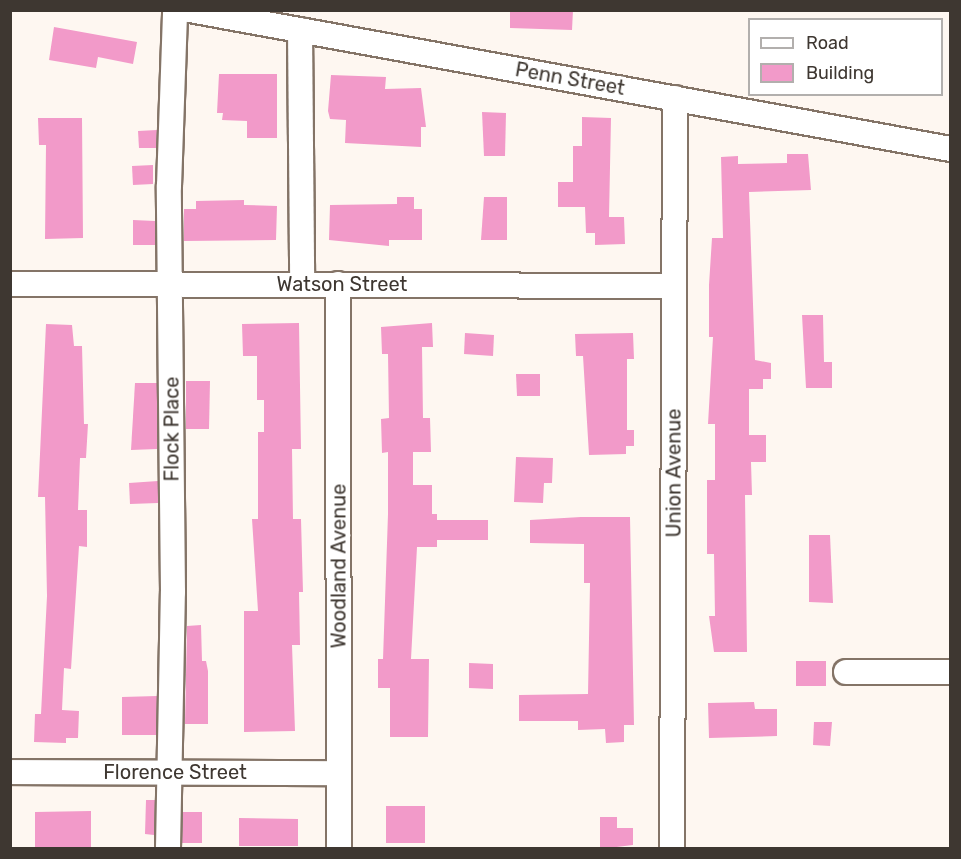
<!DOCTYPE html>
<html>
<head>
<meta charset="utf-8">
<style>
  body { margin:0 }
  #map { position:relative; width:961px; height:859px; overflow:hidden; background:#fef7f1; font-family:Rubik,sans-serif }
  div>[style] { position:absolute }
  .building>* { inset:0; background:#f29ac9 }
  .roads { filter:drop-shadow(2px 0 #847467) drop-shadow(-2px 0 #847467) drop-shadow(0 2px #847467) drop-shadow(0 -2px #847467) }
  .minor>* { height:24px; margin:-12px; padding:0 12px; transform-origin:12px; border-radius:12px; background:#fff }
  span { translate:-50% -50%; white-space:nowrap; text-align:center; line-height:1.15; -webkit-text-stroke:6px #fff; paint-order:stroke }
  .street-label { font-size:20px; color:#3e3731 }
  .frame { position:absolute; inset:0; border:12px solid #3e3731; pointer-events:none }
  .legend { position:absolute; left:748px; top:18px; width:195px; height:78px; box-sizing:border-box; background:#fff; border:2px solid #b2afad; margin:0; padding:8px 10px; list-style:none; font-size:18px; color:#3e3731 }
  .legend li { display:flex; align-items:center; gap:12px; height:30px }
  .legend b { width:30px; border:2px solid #b2afad }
</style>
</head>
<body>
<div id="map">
  <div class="building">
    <div style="clip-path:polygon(510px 10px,573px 10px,572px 30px,510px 28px)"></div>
    <div style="clip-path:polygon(54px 27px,137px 42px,133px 64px,98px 57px,96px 68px,49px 60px)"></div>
    <div style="clip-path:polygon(219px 74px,277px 74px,277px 138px,247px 138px,247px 121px,222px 120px,223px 113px,217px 113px)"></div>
    <div style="clip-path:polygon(331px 75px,386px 77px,385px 89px,421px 88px,426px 127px,421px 127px,421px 147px,345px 143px,346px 120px,330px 119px,328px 111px)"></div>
    <div style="clip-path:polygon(482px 112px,506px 113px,505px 156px,484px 156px)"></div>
    <div style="clip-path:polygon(582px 117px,611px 118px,609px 217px,624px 217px,625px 244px,595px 245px,595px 233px,586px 233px,585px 207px,558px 207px,558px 182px,573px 182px,573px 146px,582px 146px)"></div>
    <div style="clip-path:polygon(38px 118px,82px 118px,83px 238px,45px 239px,46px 145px,39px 145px)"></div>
    <div style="clip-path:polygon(157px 130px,156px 148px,139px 148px,138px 131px)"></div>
    <div style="clip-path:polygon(787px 154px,808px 154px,811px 190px,749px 192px,755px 360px,771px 363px,771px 379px,763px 379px,763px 389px,749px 389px,749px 435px,766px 435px,766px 462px,751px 462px,752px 495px,745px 495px,747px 652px,714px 652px,709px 616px,715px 616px,714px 554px,707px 554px,707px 480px,715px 480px,715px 424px,708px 424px,713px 337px,709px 337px,709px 285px,712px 238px,723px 238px,721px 157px,738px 156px,738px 164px,787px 163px)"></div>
    <div style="clip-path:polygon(153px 165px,153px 184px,133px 185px,132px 166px)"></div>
    <div style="clip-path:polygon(397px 197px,414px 197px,414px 209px,422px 209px,422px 240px,389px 240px,389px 246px,329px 240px,330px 205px,397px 204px)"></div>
    <div style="clip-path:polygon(484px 197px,507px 197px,507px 240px,481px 240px)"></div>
    <div style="clip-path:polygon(244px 200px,244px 205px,277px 206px,276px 240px,184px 241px,184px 209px,196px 209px,196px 201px)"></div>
    <div style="clip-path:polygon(133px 220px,155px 221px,155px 245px,133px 245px)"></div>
    <div style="clip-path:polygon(802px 315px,823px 315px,824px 362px,832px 362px,832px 388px,806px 388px)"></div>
    <div style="clip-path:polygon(299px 323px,301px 449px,292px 449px,293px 519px,301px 519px,303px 592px,299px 592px,300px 645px,292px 645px,295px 731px,244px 732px,244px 611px,258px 611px,252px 519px,258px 519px,258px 432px,264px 432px,264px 400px,257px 400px,257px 356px,243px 356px,242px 324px)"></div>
    <div style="clip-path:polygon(432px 323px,433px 347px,422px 347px,423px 418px,430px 418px,431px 452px,413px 452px,413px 485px,432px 485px,432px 514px,437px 514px,437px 520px,488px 520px,488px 540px,437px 540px,437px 547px,417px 547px,411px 659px,429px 659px,428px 737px,390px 737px,390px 688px,378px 688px,378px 659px,383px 659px,388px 514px,388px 452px,382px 453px,381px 419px,389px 418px,388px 354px,382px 354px,381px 327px)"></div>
    <div style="clip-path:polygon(46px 324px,72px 325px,74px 346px,82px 346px,84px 424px,88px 424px,86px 458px,80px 458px,78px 510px,87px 510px,87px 547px,79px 546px,71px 669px,64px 668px,62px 710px,79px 711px,78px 738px,66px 738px,66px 743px,34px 742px,35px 714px,41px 714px,47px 596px,45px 497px,38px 497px)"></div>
    <div style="clip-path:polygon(465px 333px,494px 335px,493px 356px,464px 354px)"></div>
    <div style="clip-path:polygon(633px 333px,634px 359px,627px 359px,627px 430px,634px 430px,634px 446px,626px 446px,626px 454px,589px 455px,583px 356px,576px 356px,575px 334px)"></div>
    <div style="clip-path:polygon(516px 374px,540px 374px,540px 396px,517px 396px)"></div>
    <div style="clip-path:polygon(186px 381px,210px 381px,209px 429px,186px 429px)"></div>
    <div style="clip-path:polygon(135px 383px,157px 383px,157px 449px,131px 450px)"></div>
    <div style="clip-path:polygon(516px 457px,553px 458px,552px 483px,544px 483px,543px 503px,514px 502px)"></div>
    <div style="clip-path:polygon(158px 481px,158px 503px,130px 504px,129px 483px)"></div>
    <div style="clip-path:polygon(581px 517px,630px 517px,634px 725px,624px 725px,624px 742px,606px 743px,605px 729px,578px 730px,578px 721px,519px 721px,519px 695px,588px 694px,590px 583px,584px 583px,584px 544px,530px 543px,530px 520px)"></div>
    <div style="clip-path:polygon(809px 535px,830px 535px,833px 603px,809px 602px)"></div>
    <div style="clip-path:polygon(201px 625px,202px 661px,206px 661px,208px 671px,208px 724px,185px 724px,187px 626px)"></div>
    <div style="clip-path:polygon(796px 661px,826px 661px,826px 686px,796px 686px)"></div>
    <div style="clip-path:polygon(469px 663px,493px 664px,493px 689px,469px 688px)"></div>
    <div style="clip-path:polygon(157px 696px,156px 735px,122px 735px,122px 697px)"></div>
    <div style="clip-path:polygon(754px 702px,755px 709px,777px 709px,777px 736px,709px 738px,708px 703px)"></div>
    <div style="clip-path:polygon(814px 722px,832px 722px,830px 746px,813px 745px)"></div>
    <div style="clip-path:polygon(146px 800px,155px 800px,154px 835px,145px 834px)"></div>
    <div style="clip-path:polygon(386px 806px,425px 806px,425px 843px,386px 843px)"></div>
    <div style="clip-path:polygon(91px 811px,91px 849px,35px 849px,35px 812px)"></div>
    <div style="clip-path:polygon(183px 812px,202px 812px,202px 843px,182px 843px)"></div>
    <div style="clip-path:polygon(600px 817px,617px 817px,617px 828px,633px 828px,633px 845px,600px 849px)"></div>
    <div style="clip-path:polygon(239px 818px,298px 819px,298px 846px,239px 846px)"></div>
  </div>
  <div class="roads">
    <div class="minor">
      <div style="left:190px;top:10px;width:773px;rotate:10.36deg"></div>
      <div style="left:300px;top:30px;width:254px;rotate:89.5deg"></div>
      <div style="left:10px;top:284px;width:663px;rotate:0.17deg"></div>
      <div style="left:338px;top:284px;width:564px;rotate:89.9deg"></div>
      <div style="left:846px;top:672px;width:104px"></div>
      <div style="left:10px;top:772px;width:329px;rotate:0.2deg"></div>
      <div style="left:168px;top:848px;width:256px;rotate:-88.9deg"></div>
      <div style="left:173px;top:592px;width:406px;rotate:-90.6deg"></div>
      <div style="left:169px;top:186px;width:176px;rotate:-88deg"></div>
      <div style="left:672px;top:848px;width:750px;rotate:-89.77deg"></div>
    </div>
  </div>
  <div class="street-label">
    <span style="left:570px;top:79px;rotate:10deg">Penn Street</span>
    <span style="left:342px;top:284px">Watson Street</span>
    <span style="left:172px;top:429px;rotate:-90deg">Flock Place</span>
    <span style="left:674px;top:473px;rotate:-90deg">Union Avenue</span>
    <span style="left:339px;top:566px;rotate:-90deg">Woodland Avenue</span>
    <span style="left:175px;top:772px">Florence Street</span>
  </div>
  <div class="frame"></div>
  <ul class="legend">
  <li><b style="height:8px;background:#fff"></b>Road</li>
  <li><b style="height:16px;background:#f29ac9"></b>Building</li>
  </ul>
</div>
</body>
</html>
